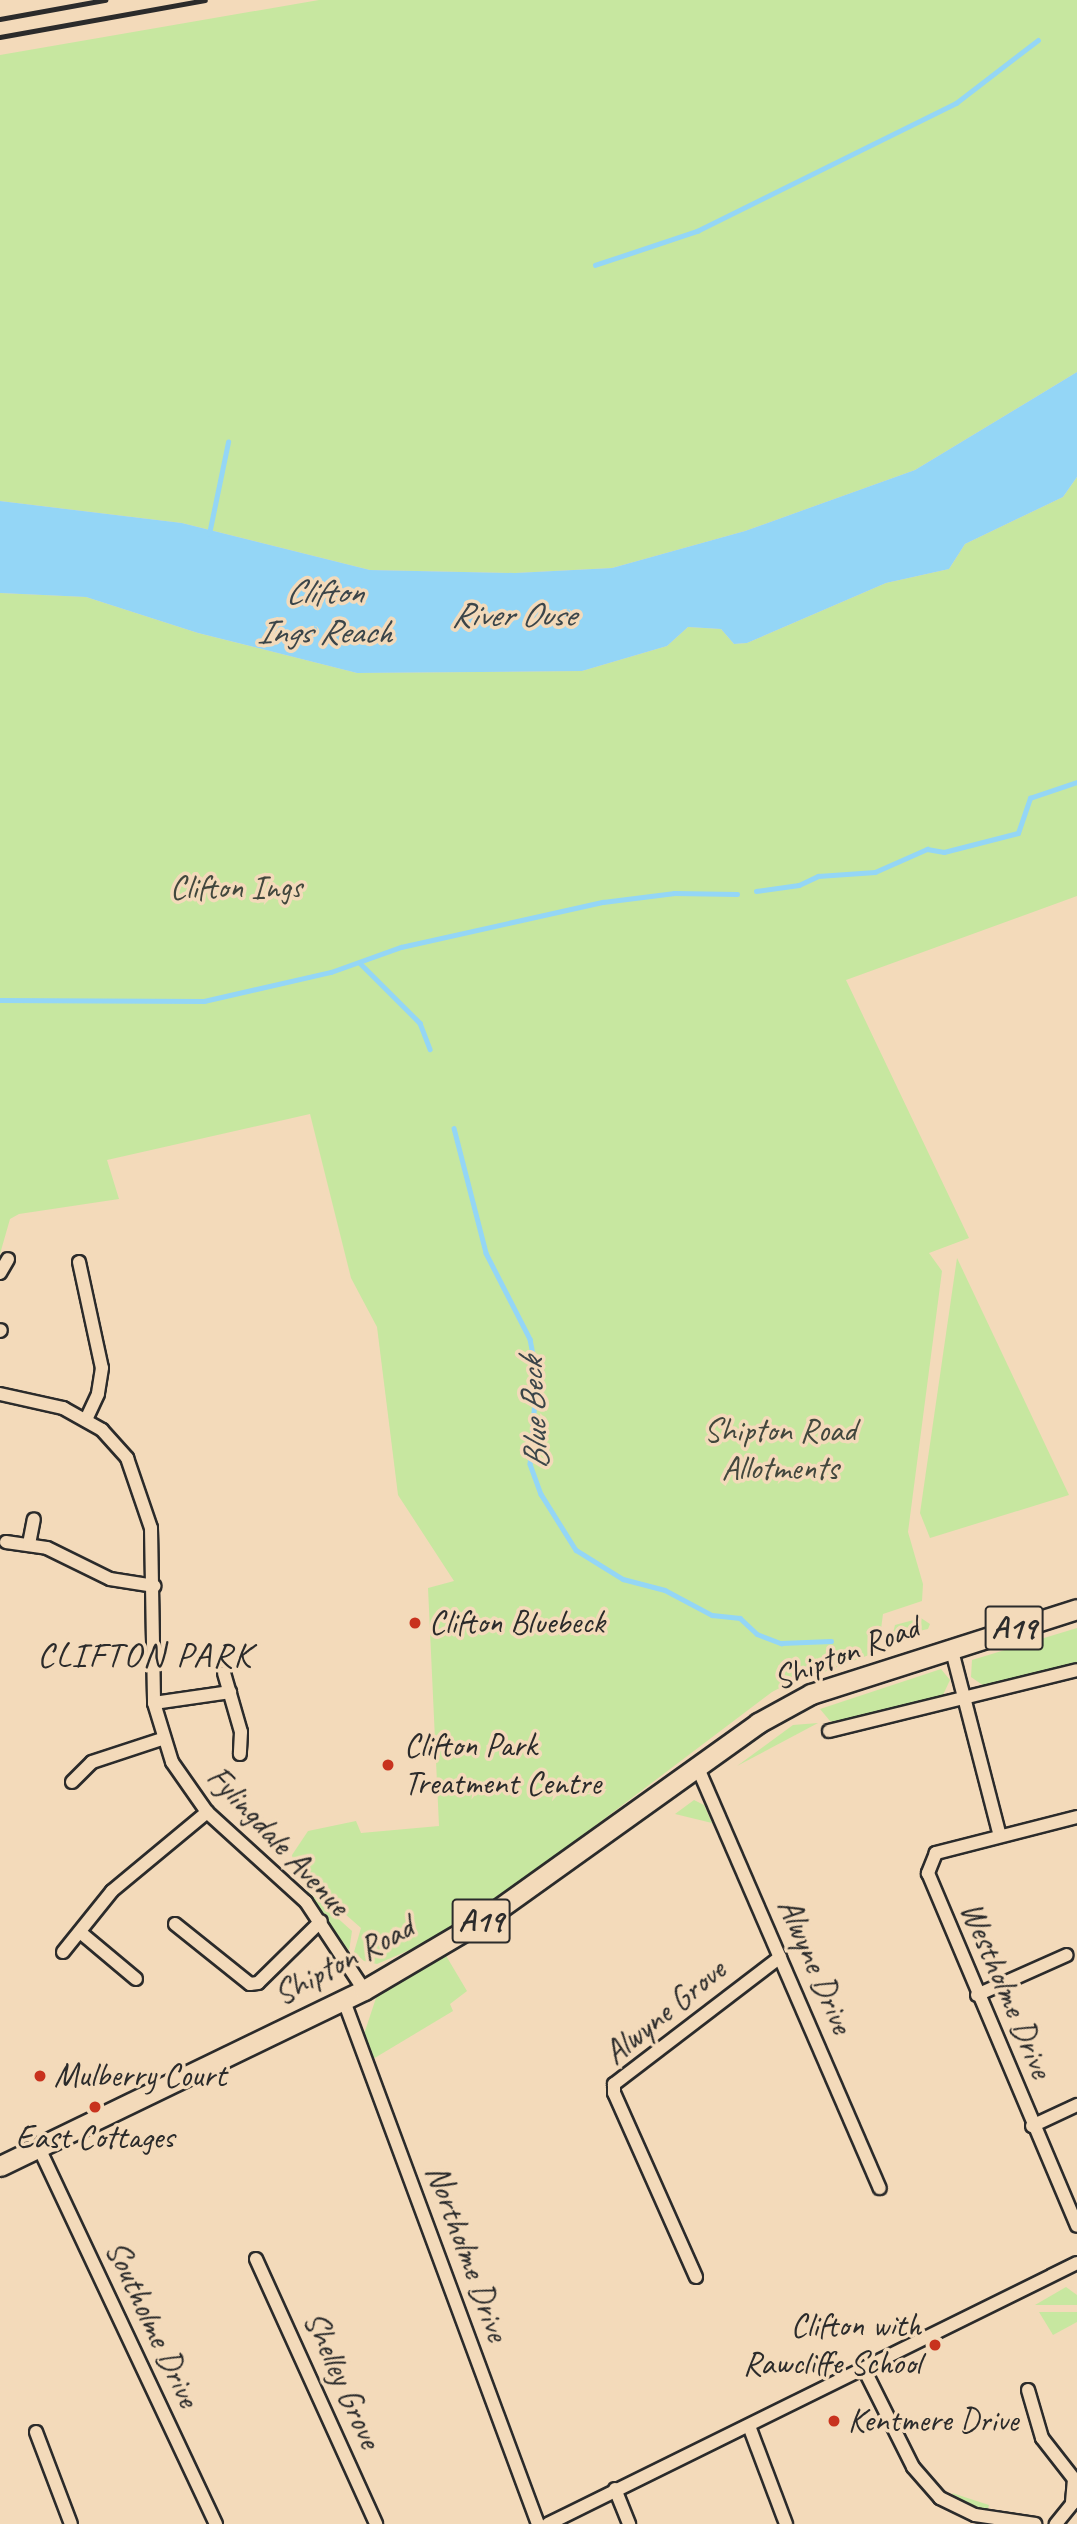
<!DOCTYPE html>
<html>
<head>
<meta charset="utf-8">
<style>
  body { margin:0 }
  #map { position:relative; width:1077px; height:2524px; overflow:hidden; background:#f3daba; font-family:Caveat,sans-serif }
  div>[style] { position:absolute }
  .green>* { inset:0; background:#c7e7a0 }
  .water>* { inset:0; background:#94d6f6 }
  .stream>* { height:4.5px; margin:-2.25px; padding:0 2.25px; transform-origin:2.25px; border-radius:2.25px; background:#94d6f6 }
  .roads { filter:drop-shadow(2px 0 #2b2b2b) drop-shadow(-2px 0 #2b2b2b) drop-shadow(0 2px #2b2b2b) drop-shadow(0 -2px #2b2b2b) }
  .minor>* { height:12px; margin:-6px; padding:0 6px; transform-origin:6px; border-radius:6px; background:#f3daba }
  .primary>* { height:19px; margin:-9.5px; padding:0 9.5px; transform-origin:9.5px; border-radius:9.5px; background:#f3daba }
  .rail>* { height:4.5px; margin:-2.25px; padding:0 2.25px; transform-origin:2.25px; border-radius:2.25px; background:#2b2b2b }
  .dots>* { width:19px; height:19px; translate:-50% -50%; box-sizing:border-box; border:4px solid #f3daba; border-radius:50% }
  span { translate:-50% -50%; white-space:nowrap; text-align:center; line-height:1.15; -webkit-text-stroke:7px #f3daba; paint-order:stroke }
  .shield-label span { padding:2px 5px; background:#f3daba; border:2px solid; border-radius:5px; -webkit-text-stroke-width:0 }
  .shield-label { font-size:32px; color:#2b2b2b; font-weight:700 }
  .park-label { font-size:33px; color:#42473d }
  .poi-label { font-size:33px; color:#2b2b2b }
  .left { translate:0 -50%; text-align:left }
  .right { translate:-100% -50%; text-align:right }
  .street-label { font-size:33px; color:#2b2b2b }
  .water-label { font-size:35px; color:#3b4549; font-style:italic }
  .neighbourhood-label { font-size:35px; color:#2b2b2b; letter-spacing:2px }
</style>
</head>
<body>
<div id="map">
  <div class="green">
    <div style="clip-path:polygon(319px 0,1077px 0,1077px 372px,915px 470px,745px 531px,612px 568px,515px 573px,370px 570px,182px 523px,0 501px,0 55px)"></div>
    <div style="clip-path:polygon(1077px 477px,1077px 896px,846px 980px,969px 1238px,929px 1253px,942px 1271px,908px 1532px,923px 1584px,922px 1601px,883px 1614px,879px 1644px,869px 1655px,821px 1673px,806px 1674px,772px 1692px,522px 1881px,419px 1946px,377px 1964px,364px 1961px,354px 1952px,361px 1928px,304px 1878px,294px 1868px,292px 1855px,308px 1831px,356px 1821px,361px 1833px,439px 1826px,428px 1588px,454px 1581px,398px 1495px,377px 1327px,351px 1278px,310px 1114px,107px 1160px,119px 1199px,19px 1214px,10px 1219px,0 1254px,0 593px,86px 597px,198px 633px,357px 673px,582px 671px,667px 646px,688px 627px,721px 629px,734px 644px,747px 643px,886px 583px,949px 569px,965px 544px,1063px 497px)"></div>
    <div style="clip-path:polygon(957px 1258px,1069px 1495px,930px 1538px,920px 1513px)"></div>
    <div style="clip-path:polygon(921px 1618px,930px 1624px,928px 1629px,892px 1637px,895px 1625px)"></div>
    <div style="clip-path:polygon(1077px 1628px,1077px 1663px,984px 1686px,971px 1677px,972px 1660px)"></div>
    <div style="clip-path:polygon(941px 1669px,950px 1680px,942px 1697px,838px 1723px,830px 1721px,820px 1709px)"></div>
    <div style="clip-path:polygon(818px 1723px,737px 1766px,793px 1725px)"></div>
    <div style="clip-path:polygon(694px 1800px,704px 1805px,712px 1823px,675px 1814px)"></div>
    <div style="clip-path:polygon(305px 1889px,352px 1931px,349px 1951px)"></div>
    <div style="clip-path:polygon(445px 1954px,467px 1991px,450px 2004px,453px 2011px,373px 2059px,363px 2037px,378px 1992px)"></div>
    <div style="clip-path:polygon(1066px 2287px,1077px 2295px,1077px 2305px,1035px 2305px)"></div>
    <div style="clip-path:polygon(1039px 2312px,1077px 2312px,1077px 2322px,1053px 2335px)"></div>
    <div style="clip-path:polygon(952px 2493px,989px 2505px,987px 2512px,958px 2501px)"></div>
  </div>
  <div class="water">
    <div style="clip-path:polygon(1077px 372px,1077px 477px,1063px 497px,965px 544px,949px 569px,886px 583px,747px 643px,734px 644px,721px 629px,688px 627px,667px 646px,582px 671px,357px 673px,198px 633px,86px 597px,0 593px,0 501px,182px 523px,370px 570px,515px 573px,612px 568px,745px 531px,915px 470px)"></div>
  </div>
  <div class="stream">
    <div style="left:595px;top:265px;width:108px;rotate:-18.4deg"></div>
    <div style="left:697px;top:231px;width:289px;rotate:-26.3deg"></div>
    <div style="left:956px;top:103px;width:103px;rotate:-37.5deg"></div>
    <div style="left:209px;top:534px;width:94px;rotate:-78.3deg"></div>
    <div style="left:756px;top:891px;width:43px;rotate:-7.9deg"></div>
    <div style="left:799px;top:885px;width:21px;rotate:-25deg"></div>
    <div style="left:818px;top:876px;width:57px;rotate:-4deg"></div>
    <div style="left:875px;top:872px;width:57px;rotate:-23.9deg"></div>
    <div style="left:927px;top:849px;width:17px;rotate:10deg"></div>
    <div style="left:944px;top:852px;width:76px;rotate:-14.4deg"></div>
    <div style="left:1018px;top:833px;width:37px;rotate:-71deg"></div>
    <div style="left:1030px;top:798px;width:50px;rotate:-18.8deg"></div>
    <div style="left:360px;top:963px;width:85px;rotate:45deg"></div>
    <div style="left:420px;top:1023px;width:28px;rotate:69deg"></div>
    <div style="left:0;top:1000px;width:204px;rotate:0.3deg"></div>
    <div style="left:204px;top:1001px;width:130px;rotate:-12.9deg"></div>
    <div style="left:331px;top:972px;width:74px;rotate:-19.7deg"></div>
    <div style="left:401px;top:947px;width:207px;rotate:-12.6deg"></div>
    <div style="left:603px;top:902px;width:72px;rotate:-7.2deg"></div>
    <div style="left:674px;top:893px;width:63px;rotate:0.9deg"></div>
    <div style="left:454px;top:1128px;width:129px;rotate:75.6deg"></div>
    <div style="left:486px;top:1253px;width:97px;rotate:62.9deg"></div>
    <div style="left:530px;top:1339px;width:36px;rotate:79deg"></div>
    <div style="left:537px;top:1374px;width:90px;rotate:94.4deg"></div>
    <div style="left:530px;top:1464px;width:32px;rotate:70deg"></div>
    <div style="left:541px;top:1494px;width:66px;rotate:58deg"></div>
    <div style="left:576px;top:1550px;width:55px;rotate:31.7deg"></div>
    <div style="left:623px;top:1579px;width:43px;rotate:14.7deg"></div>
    <div style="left:665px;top:1590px;width:53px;rotate:28deg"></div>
    <div style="left:712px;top:1615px;width:28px;rotate:6deg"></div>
    <div style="left:740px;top:1618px;width:23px;rotate:43deg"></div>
    <div style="left:757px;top:1634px;width:26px;rotate:21deg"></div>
    <div style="left:781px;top:1643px;width:50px;rotate:-2.3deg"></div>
  </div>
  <div class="roads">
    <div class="minor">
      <div style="left:79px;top:1262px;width:108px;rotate:77.8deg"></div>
      <div style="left:102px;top:1368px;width:26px;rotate:99deg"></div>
      <div style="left:98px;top:1394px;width:29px;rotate:115deg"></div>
      <div style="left:0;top:1273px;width:16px;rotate:-60deg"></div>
      <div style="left:0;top:1331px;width:1px;rotate:-45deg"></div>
      <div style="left:0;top:1394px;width:65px;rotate:12.5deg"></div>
      <div style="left:63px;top:1408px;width:45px;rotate:29.4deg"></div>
      <div style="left:102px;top:1430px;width:38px;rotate:48deg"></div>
      <div style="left:127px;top:1458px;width:74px;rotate:71.1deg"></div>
      <div style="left:151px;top:1528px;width:175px;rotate:89deg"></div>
      <div style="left:154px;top:1703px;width:62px;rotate:73deg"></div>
      <div style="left:172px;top:1762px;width:61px;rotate:55deg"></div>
      <div style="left:207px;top:1812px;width:134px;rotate:42.3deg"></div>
      <div style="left:306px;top:1902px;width:105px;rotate:56.6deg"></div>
      <div style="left:6px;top:1542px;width:41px;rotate:8.3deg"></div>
      <div style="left:47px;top:1548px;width:70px;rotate:26.2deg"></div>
      <div style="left:110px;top:1579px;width:45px;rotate:9deg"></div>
      <div style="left:29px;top:1544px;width:25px;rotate:-79deg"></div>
      <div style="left:951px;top:1647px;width:195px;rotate:75.5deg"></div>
      <div style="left:224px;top:1673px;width:61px;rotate:73.9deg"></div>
      <div style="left:241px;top:1732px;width:22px;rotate:93deg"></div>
      <div style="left:154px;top:1703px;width:77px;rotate:-8.2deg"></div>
      <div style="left:829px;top:1731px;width:255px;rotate:-13.8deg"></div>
      <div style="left:697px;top:1766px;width:460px;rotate:66.6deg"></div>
      <div style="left:72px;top:1782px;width:28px;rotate:-45deg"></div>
      <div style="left:92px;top:1762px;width:74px;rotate:-18.2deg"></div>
      <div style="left:1077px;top:1817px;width:146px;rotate:165.7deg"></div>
      <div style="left:936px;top:1853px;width:22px;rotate:112deg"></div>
      <div style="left:928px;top:1873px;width:383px;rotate:67.1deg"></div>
      <div style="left:175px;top:1924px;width:96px;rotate:38.7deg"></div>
      <div style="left:250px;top:1984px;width:8px;rotate:-7deg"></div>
      <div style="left:258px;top:1983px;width:88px;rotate:-44.5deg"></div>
      <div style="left:80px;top:1932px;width:73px;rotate:40deg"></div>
      <div style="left:63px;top:1952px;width:78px;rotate:-51.2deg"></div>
      <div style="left:112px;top:1891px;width:124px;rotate:-39.7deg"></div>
      <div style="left:977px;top:1995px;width:98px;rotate:-24deg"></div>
      <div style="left:344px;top:2001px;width:558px;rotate:69.65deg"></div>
      <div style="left:1032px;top:2126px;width:50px;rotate:-25deg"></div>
      <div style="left:39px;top:2148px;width:416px;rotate:64.8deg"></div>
      <div style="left:256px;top:2259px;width:291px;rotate:65.6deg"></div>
      <div style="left:696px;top:2277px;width:201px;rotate:-114deg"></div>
      <div style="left:614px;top:2093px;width:9px;rotate:-90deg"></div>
      <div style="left:614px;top:2084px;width:209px;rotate:-37.4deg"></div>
      <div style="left:864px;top:2369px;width:110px;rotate:63.4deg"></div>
      <div style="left:913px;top:2467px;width:41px;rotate:48.9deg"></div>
      <div style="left:940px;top:2498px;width:39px;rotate:26deg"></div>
      <div style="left:975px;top:2515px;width:61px;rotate:8.5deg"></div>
      <div style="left:1028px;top:2390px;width:50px;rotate:73.7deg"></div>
      <div style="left:1042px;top:2438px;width:52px;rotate:52deg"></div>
      <div style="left:1074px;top:2479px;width:25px;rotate:95deg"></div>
      <div style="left:1072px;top:2504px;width:26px;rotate:129deg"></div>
      <div style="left:749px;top:2426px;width:105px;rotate:69.3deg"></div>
      <div style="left:36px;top:2432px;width:98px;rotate:69.2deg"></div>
      <div style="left:615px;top:2489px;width:38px;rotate:68deg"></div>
      <div style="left:548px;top:2524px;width:590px;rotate:-26.26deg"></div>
    </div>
    <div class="primary">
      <div style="left:0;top:2166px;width:404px;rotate:-25.8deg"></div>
      <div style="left:364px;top:1990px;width:142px;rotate:-30.5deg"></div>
      <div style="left:486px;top:1918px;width:335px;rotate:-35.6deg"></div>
      <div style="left:758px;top:1723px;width:60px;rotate:-28.7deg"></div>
      <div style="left:811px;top:1694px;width:279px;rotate:-17.7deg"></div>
    </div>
  </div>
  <div class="rail">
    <div style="left:0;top:19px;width:107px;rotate:-10.3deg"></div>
    <div style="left:0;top:37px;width:208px;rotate:-10.2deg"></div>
  </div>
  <div class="dots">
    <div style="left:415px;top:1623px;background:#c8321e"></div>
    <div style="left:388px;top:1765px;background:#c8321e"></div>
    <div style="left:40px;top:2076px;background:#c8321e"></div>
    <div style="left:95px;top:2107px;background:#c8321e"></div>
    <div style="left:935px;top:2345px;background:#c8321e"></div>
    <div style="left:834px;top:2421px;background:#c8321e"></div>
  </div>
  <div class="shield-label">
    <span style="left:1014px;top:1628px">A19</span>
    <span style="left:481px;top:1921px">A19</span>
  </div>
  <div class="park-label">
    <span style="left:236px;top:888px">Clifton Ings</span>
    <span style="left:780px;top:1450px">Shipton Road<br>Allotments</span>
  </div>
  <div class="poi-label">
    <span class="left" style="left:429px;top:1623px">Clifton Bluebeck</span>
    <span class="left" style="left:404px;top:1765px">Clifton Park<br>Treatment Centre</span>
    <span class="left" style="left:54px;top:2076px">Mulberry Court</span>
    <span style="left:95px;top:2138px">East Cottages</span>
    <span class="right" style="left:921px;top:2345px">Clifton with<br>Rawcliffe School</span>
    <span class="left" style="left:848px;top:2421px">Kentmere Drive</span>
  </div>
  <div class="street-label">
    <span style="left:846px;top:1653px;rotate:-21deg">Shipton Road</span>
    <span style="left:278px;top:1841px;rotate:47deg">Fylingdale Avenue</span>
    <span style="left:344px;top:1961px;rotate:-28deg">Shipton Road</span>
    <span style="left:815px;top:1966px;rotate:67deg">Alwyne Drive</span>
    <span style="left:1006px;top:1990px;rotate:67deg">Westholme Drive</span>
    <span style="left:665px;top:2012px;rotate:-39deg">Alwyne Grove</span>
    <span style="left:467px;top:2253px;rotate:70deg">Northolme Drive</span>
    <span style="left:152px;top:2324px;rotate:65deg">Southolme Drive</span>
    <span style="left:342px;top:2380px;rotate:66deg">Shelley Grove</span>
  </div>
  <div class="water-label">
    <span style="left:324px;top:612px">Clifton<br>Ings Reach</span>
    <span style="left:513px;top:615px">River Ouse</span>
    <span style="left:534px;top:1414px;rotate:-93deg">Blue Beck</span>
  </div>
  <div class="neighbourhood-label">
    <span style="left:145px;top:1655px">CLIFTON PARK</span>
  </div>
</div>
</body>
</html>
